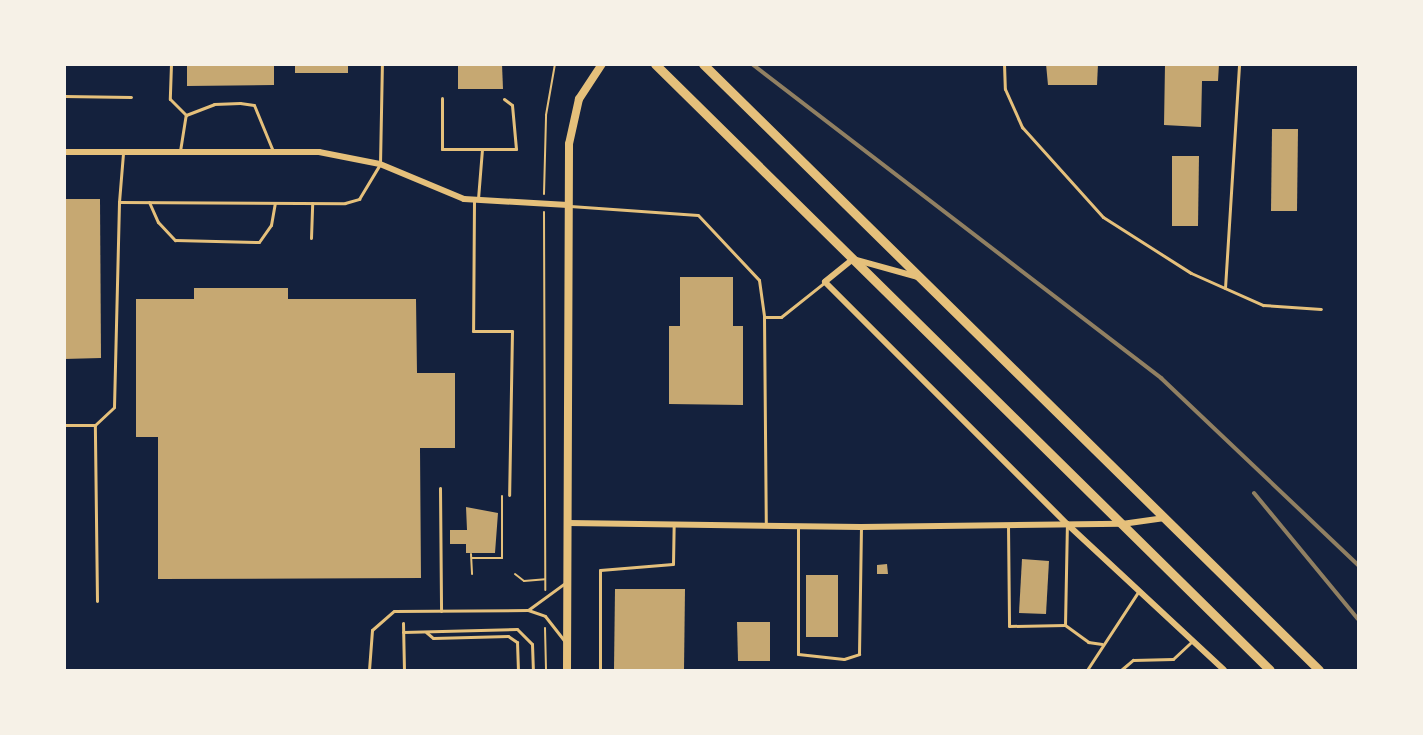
<!DOCTYPE html>
<html>
<head>
<meta charset="utf-8">
<style>
  body { margin:0 }
  #map { position:relative; width:1423px; height:735px; overflow:hidden; background:#14213d; font-family:Overpass,sans-serif }
  div>[style] { position:absolute }
  .building>* { inset:0; background:#c6a872 }
  .path>* { height:2px; margin:-1px; padding:0 1px; transform-origin:1px; border-radius:1px; background:#e5c07b }
  .service>* { height:3px; margin:-1.5px; padding:0 1.5px; transform-origin:1.5px; border-radius:1.5px; background:#e5c07b }
  .minor>* { height:6px; margin:-3px; padding:0 3px; transform-origin:3px; border-radius:3px; background:#e5c07b }
  .secondary>* { height:8px; margin:-4px; padding:0 4px; transform-origin:4px; border-radius:4px; background:#e5c07b }
  .trunk>* { height:9px; margin:-4.5px; padding:0 4.5px; transform-origin:4.5px; border-radius:4.5px; background:#e5c07b }
  .rail>* { height:4px; margin:-2px; padding:0 2px; transform-origin:2px; border-radius:2px; background:#918062 }
  span { translate:-50% -50%; white-space:nowrap; text-align:center; line-height:1.15; -webkit-text-stroke:5px #f6f1e7; paint-order:stroke }
  .frame { position:absolute; inset:0; border:66px solid #f6f1e7; pointer-events:none }
</style>
</head>
<body>
<div id="map">
  <div class="building">
    <div style="clip-path:polygon(187px 64px,274px 64px,274px 85px,187px 86px)"></div>
    <div style="clip-path:polygon(295px 64px,348px 64px,348px 73px,295px 73px)"></div>
    <div style="clip-path:polygon(458px 64px,502px 64px,503px 89px,458px 89px)"></div>
    <div style="clip-path:polygon(1046px 64px,1098px 64px,1097px 85px,1048px 85px)"></div>
    <div style="clip-path:polygon(1165px 64px,1219px 64px,1218px 81px,1202px 81px,1201px 127px,1164px 125px)"></div>
    <div style="clip-path:polygon(1272px 129px,1298px 129px,1297px 211px,1271px 211px)"></div>
    <div style="clip-path:polygon(1172px 156px,1199px 156px,1198px 226px,1172px 226px)"></div>
    <div style="clip-path:polygon(64px 199px,100px 199px,101px 358px,64px 359px)"></div>
    <div style="clip-path:polygon(680px 277px,733px 277px,733px 326px,743px 326px,743px 405px,669px 404px,669px 326px,680px 326px)"></div>
    <div style="clip-path:polygon(194px 288px,288px 288px,288px 299px,416px 299px,417px 373px,455px 373px,455px 448px,420px 448px,421px 578px,158px 579px,158px 437px,136px 437px,136px 299px,194px 299px)"></div>
    <div style="clip-path:polygon(466px 507px,498px 513px,495px 553px,466px 553px,466px 544px,450px 544px,450px 530px,467px 530px)"></div>
    <div style="clip-path:polygon(1022px 559px,1049px 561px,1046px 614px,1019px 613px)"></div>
    <div style="clip-path:polygon(887px 564px,888px 574px,877px 574px,877px 565px)"></div>
    <div style="clip-path:polygon(806px 575px,838px 575px,838px 637px,806px 637px)"></div>
    <div style="clip-path:polygon(615px 589px,685px 589px,684px 670px,614px 669px)"></div>
    <div style="clip-path:polygon(737px 622px,770px 622px,770px 661px,738px 661px)"></div>
  </div>
  <div class="path">
    <div style="left:544px;top:194px;width:79px;rotate:-88.5deg"></div>
    <div style="left:546px;top:115px;width:52px;rotate:-80deg"></div>
    <div style="left:544px;top:212px;width:378px;rotate:89.8deg"></div>
    <div style="left:471px;top:554px;width:20px;rotate:87deg"></div>
    <div style="left:472px;top:558px;width:30px"></div>
    <div style="left:502px;top:558px;width:62px;rotate:-90deg"></div>
    <div style="left:515px;top:574px;width:11px;rotate:38deg"></div>
    <div style="left:524px;top:581px;width:21px;rotate:-5deg"></div>
    <div style="left:545px;top:628px;width:42px;rotate:88.6deg"></div>
  </div>
  <div class="service">
    <div style="left:171px;top:64px;width:35px;rotate:92deg"></div>
    <div style="left:170px;top:99px;width:23px;rotate:45deg"></div>
    <div style="left:1004px;top:64px;width:25px;rotate:88deg"></div>
    <div style="left:1005px;top:89px;width:42px;rotate:65.9deg"></div>
    <div style="left:1022px;top:127px;width:121px;rotate:48deg"></div>
    <div style="left:1103px;top:217px;width:104px;rotate:32.5deg"></div>
    <div style="left:1191px;top:273px;width:79px;rotate:24deg"></div>
    <div style="left:1263px;top:305px;width:58px;rotate:3.9deg"></div>
    <div style="left:64px;top:96px;width:67px;rotate:0.9deg"></div>
    <div style="left:442px;top:98px;width:51px;rotate:90deg"></div>
    <div style="left:442px;top:149px;width:40px"></div>
    <div style="left:482px;top:149px;width:50px;rotate:94.6deg"></div>
    <div style="left:482px;top:149px;width:34px"></div>
    <div style="left:516px;top:149px;width:44px;rotate:-95.2deg"></div>
    <div style="left:512px;top:105px;width:10px;rotate:-143deg"></div>
    <div style="left:180px;top:151px;width:36px;rotate:-81deg"></div>
    <div style="left:186px;top:115px;width:30px;rotate:-21deg"></div>
    <div style="left:214px;top:104px;width:26px;rotate:-2deg"></div>
    <div style="left:240px;top:103px;width:14px;rotate:8deg"></div>
    <div style="left:254px;top:105px;width:50px;rotate:67.6deg"></div>
    <div style="left:474px;top:201px;width:130px;rotate:90.4deg"></div>
    <div style="left:473px;top:331px;width:39px"></div>
    <div style="left:512px;top:331px;width:164px;rotate:91deg"></div>
    <div style="left:119px;top:202px;width:49px;rotate:-85.3deg"></div>
    <div style="left:149px;top:202px;width:22px;rotate:66deg"></div>
    <div style="left:158px;top:222px;width:25px;rotate:47deg"></div>
    <div style="left:175px;top:240px;width:84px;rotate:1.4deg"></div>
    <div style="left:259px;top:242px;width:21px;rotate:-55deg"></div>
    <div style="left:271px;top:225px;width:22px;rotate:-80deg"></div>
    <div style="left:570px;top:206px;width:128px;rotate:4deg"></div>
    <div style="left:698px;top:215px;width:89px;rotate:46.8deg"></div>
    <div style="left:759px;top:280px;width:37px;rotate:82deg"></div>
    <div style="left:764px;top:317px;width:209px;rotate:89.5deg"></div>
    <div style="left:311px;top:238px;width:35px;rotate:-88deg"></div>
    <div style="left:1225px;top:288px;width:224px;rotate:-86.4deg"></div>
    <div style="left:764px;top:317px;width:17px"></div>
    <div style="left:781px;top:317px;width:56px;rotate:-38.5deg"></div>
    <div style="left:64px;top:425px;width:31px"></div>
    <div style="left:440px;top:488px;width:123px;rotate:89.5deg"></div>
    <div style="left:1008px;top:525px;width:101px;rotate:89.4deg"></div>
    <div style="left:1009px;top:626px;width:56px;rotate:-1deg"></div>
    <div style="left:1065px;top:625px;width:100px;rotate:-88.9deg"></div>
    <div style="left:798px;top:527px;width:127px;rotate:90deg"></div>
    <div style="left:798px;top:654px;width:46px;rotate:6.2deg"></div>
    <div style="left:844px;top:659px;width:16px;rotate:-18deg"></div>
    <div style="left:859px;top:654px;width:126px;rotate:-89.1deg"></div>
    <div style="left:97px;top:601px;width:176px;rotate:-90.7deg"></div>
    <div style="left:95px;top:425px;width:26px;rotate:-43deg"></div>
    <div style="left:114px;top:407px;width:205px;rotate:-88.6deg"></div>
    <div style="left:119px;top:202px;width:226px;rotate:0.3deg"></div>
    <div style="left:345px;top:203px;width:15px;rotate:-16deg"></div>
    <div style="left:359px;top:199px;width:41px;rotate:-59deg"></div>
    <div style="left:380px;top:164px;width:100px;rotate:-88.9deg"></div>
    <div style="left:528px;top:610px;width:46px;rotate:-36.1deg"></div>
    <div style="left:403px;top:623px;width:47px;rotate:88.8deg"></div>
    <div style="left:1065px;top:625px;width:29px;rotate:36deg"></div>
    <div style="left:1088px;top:642px;width:14px;rotate:8deg"></div>
    <div style="left:403px;top:632px;width:114px;rotate:-1.5deg"></div>
    <div style="left:517px;top:629px;width:21px;rotate:45deg"></div>
    <div style="left:532px;top:644px;width:26px;rotate:88deg"></div>
    <div style="left:426px;top:632px;width:9px;rotate:41deg"></div>
    <div style="left:433px;top:638px;width:75px;rotate:-1.5deg"></div>
    <div style="left:508px;top:636px;width:11px;rotate:34deg"></div>
    <div style="left:517px;top:642px;width:28px;rotate:88deg"></div>
    <div style="left:369px;top:670px;width:40px;rotate:-85.7deg"></div>
    <div style="left:372px;top:630px;width:29px;rotate:-41deg"></div>
    <div style="left:394px;top:611px;width:134px;rotate:-0.4deg"></div>
    <div style="left:528px;top:610px;width:18px;rotate:19deg"></div>
    <div style="left:545px;top:616px;width:33px;rotate:52deg"></div>
    <div style="left:600px;top:670px;width:100px;rotate:-90deg"></div>
    <div style="left:600px;top:570px;width:73px;rotate:-4.7deg"></div>
    <div style="left:673px;top:564px;width:39px;rotate:-89deg"></div>
    <div style="left:1087px;top:670px;width:93px;rotate:-56.8deg"></div>
    <div style="left:1121px;top:670px;width:16px;rotate:-40deg"></div>
    <div style="left:1133px;top:660px;width:40px;rotate:-1.4deg"></div>
    <div style="left:1173px;top:659px;width:26px;rotate:-43deg"></div>
  </div>
  <div class="minor">
    <div style="left:64px;top:152px;width:255px"></div>
    <div style="left:319px;top:152px;width:62px;rotate:11.1deg"></div>
    <div style="left:380px;top:164px;width:91px;rotate:22.6deg"></div>
    <div style="left:464px;top:199px;width:104px;rotate:3.3deg"></div>
    <div style="left:918px;top:277px;width:67px;rotate:-164.5deg"></div>
    <div style="left:853px;top:259px;width:36px;rotate:141deg"></div>
    <div style="left:825px;top:282px;width:342px;rotate:45deg"></div>
    <div style="left:1067px;top:524px;width:214px;rotate:42.9deg"></div>
    <div style="left:568px;top:523px;width:293px;rotate:0.8deg"></div>
    <div style="left:861px;top:527px;width:261px;rotate:-0.7deg"></div>
    <div style="left:1122px;top:524px;width:43px;rotate:-7.9deg"></div>
  </div>
  <div class="secondary">
    <div style="left:567px;top:670px;width:526px;rotate:-89.78deg"></div>
    <div style="left:569px;top:144px;width:46px;rotate:-77.5deg"></div>
    <div style="left:579px;top:99px;width:42px;rotate:-56.7deg"></div>
  </div>
  <div class="trunk">
    <div style="left:655px;top:64px;width:863px;rotate:44.58deg"></div>
    <div style="left:703px;top:64px;width:864px;rotate:44.53deg"></div>
  </div>
  <div class="rail">
    <div style="left:752px;top:64px;width:516px;rotate:37.51deg"></div>
    <div style="left:1161px;top:378px;width:272px;rotate:43.5deg"></div>
    <div style="left:1254px;top:493px;width:163px;rotate:50.5deg"></div>
  </div>
  <div class="frame"></div>
</div>
</body>
</html>
